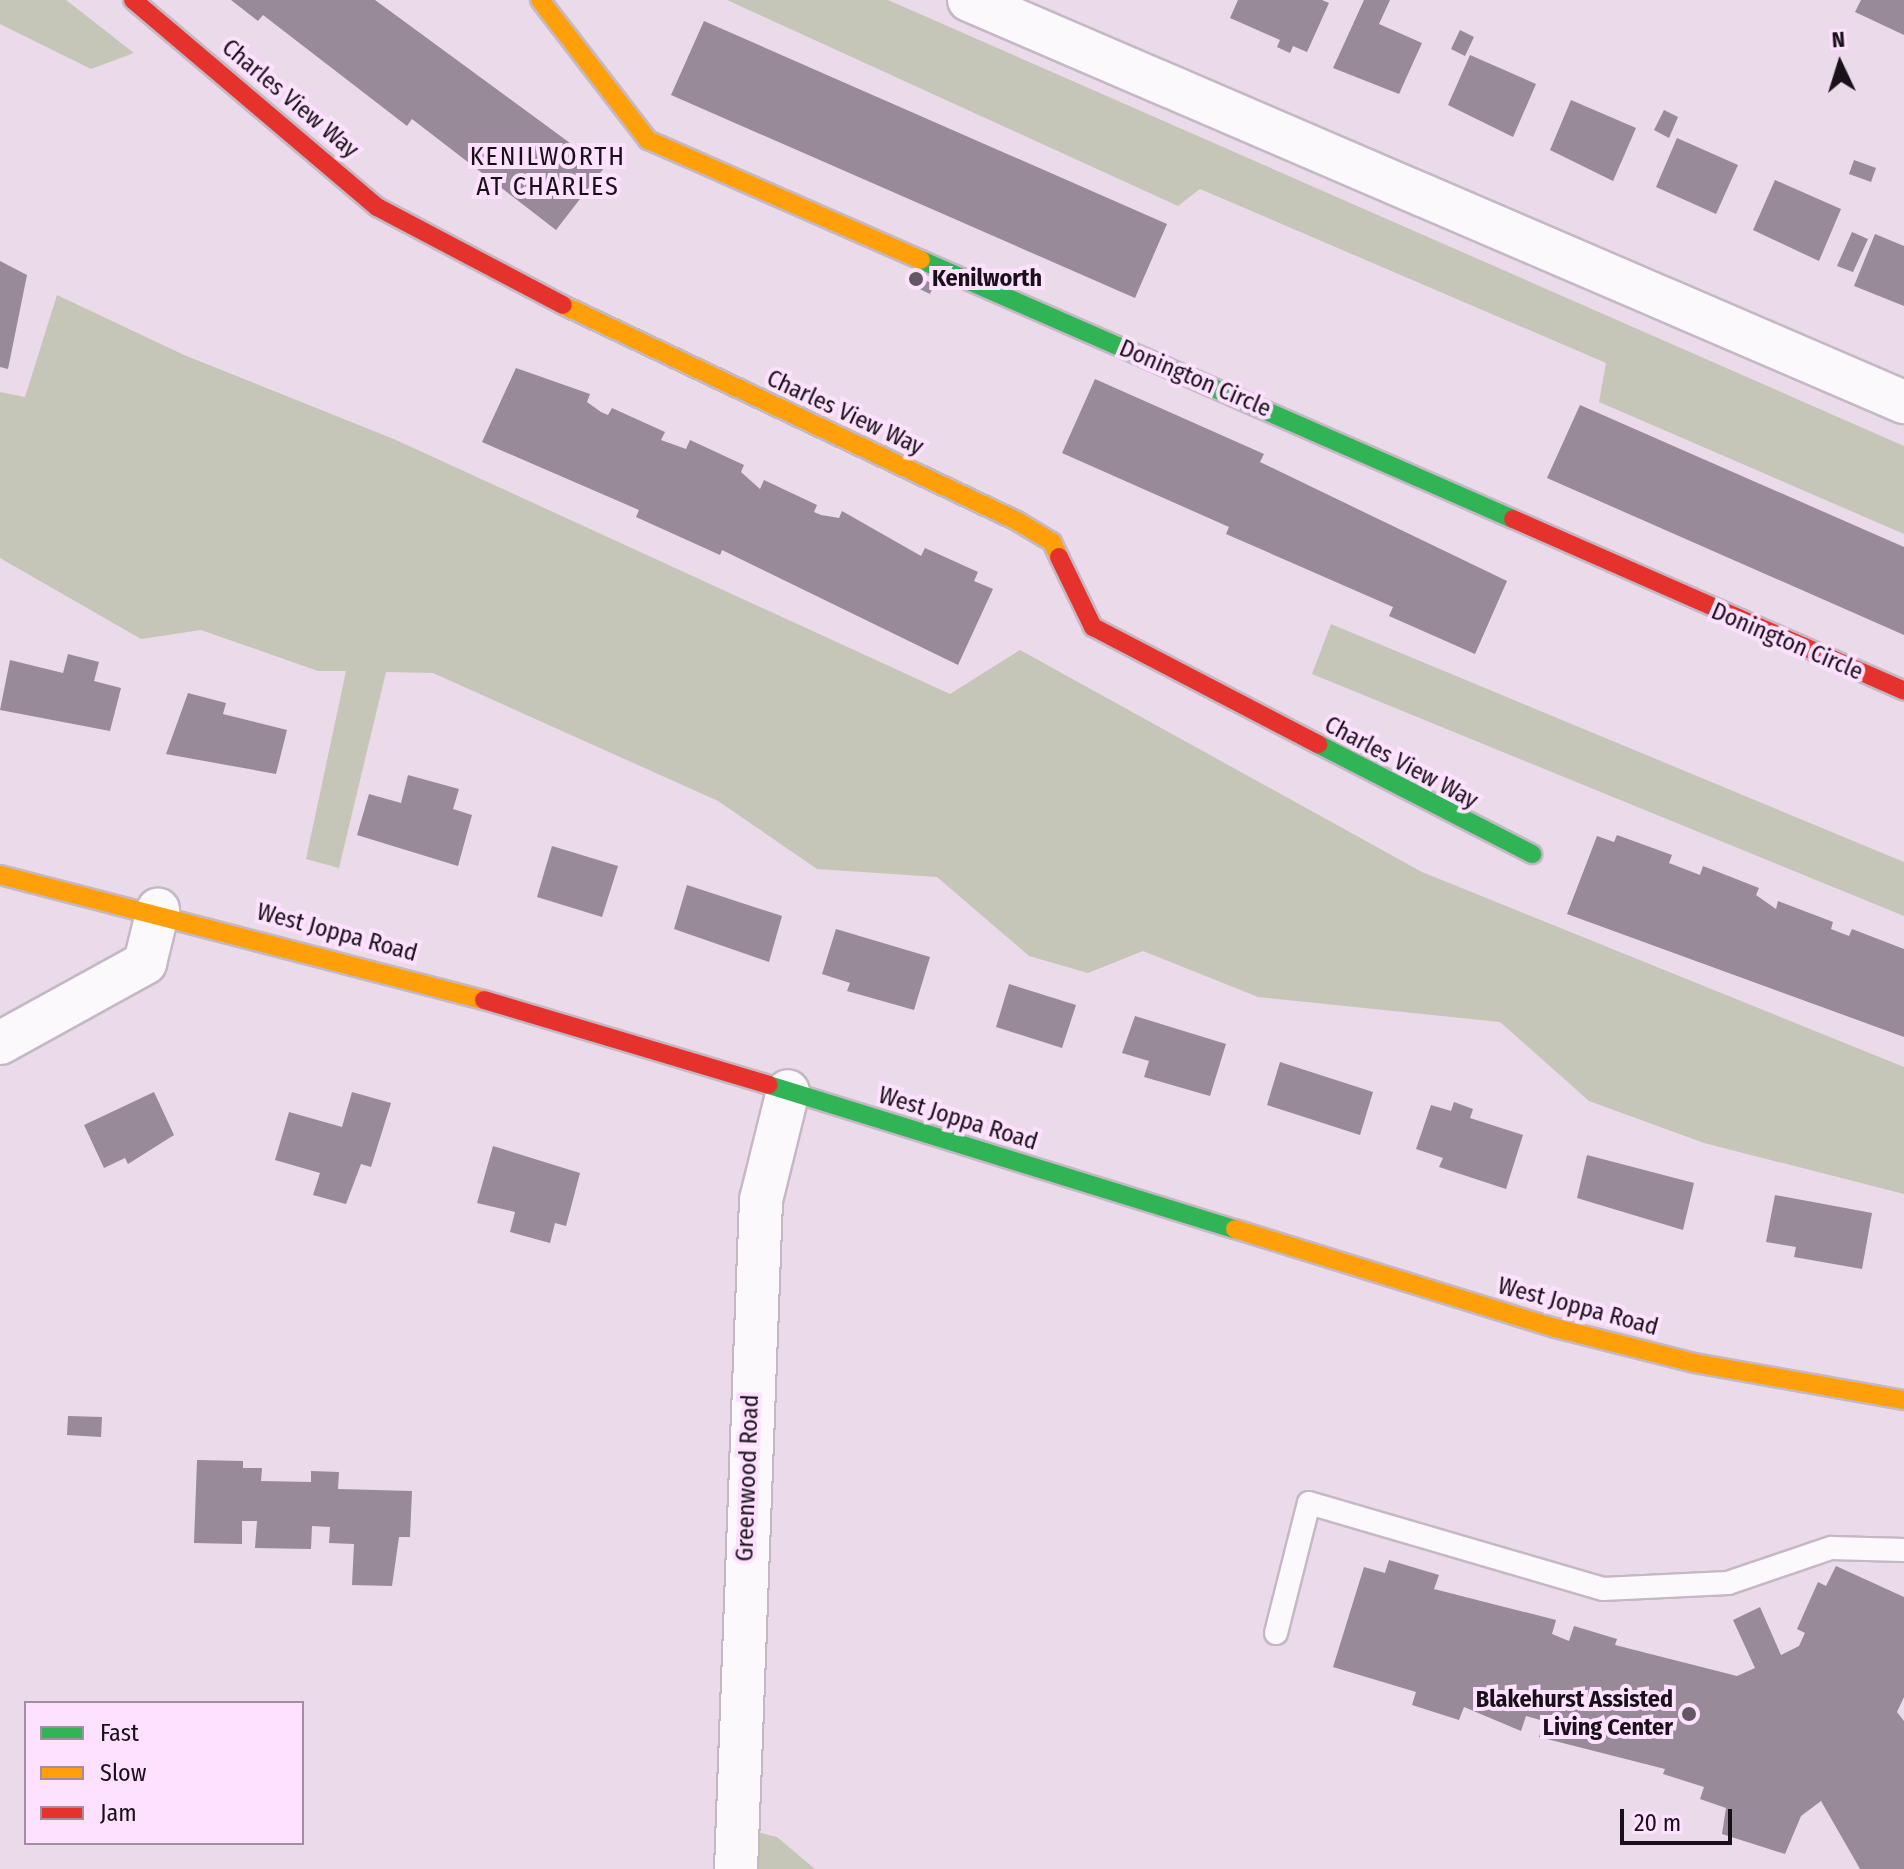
<!DOCTYPE html>
<html>
<head>
<meta charset="utf-8">
<style>
  body { margin:0 }
  #map { position:relative; width:1904px; height:1869px; overflow:hidden; background:#eadaea; font-family:"Fira Sans Condensed",sans-serif }
  div>[style] { position:absolute }
  .green>* { inset:0; background:#c6c6b8 }
  .building>* { inset:0; background:#988a98 }
  .roads { filter:drop-shadow(2px 0 #c5b8c5) drop-shadow(-2px 0 #c5b8c5) drop-shadow(0 2px #c5b8c5) drop-shadow(0 -2px #c5b8c5) }
  .lane>* { height:22px; margin:-11px; padding:0 11px; transform-origin:11px; border-radius:11px; background:#fcf9fc }
  .street>* { height:42px; margin:-21px; padding:0 21px; transform-origin:21px; border-radius:21px; background:#fcf9fc }
  .fast>* { height:18px; margin:-9px; padding:0 9px; transform-origin:9px; border-radius:9px; background:#30b455 }
  .slow>* { height:18px; margin:-9px; padding:0 9px; transform-origin:9px; border-radius:9px; background:#ff9f0a }
  .jam>* { height:18px; margin:-9px; padding:0 9px; transform-origin:9px; border-radius:9px; background:#e5322d }
  .dots>* { width:22px; height:22px; translate:-50% -50%; box-sizing:border-box; border:4px solid #fee1fe; border-radius:50% }
  span { translate:-50% -50%; white-space:nowrap; text-align:center; line-height:1.15; -webkit-text-stroke:8px #fee1fe; paint-order:stroke }
  .street-label { font-size:24px; color:#191019 }
  .poi-label { font-size:24px; color:#191019; font-weight:700 }
  .left { translate:0 -50%; text-align:left }
  .right { translate:-100% -50%; text-align:right }
  .neighbourhood-label { font-size:26px; color:#191019; letter-spacing:2px }
  .legend { position:absolute; left:24px; top:1701px; width:280px; height:144px; box-sizing:border-box; background:#fee1fe; border:2px solid #a28da2; margin:0; padding:10px 14px; list-style:none; font-size:24px; color:#191019 }
  .legend li { display:flex; align-items:center; gap:16px; height:40px }
  .legend b { width:40px; border:2px solid #a28da2 }
  .north { position:absolute; left:1800px; top:24px; width:80px; height:80px; -webkit-text-stroke:6px #fee1fe; paint-order:stroke; rotate:356deg; font-size:22px; font-weight:700; line-height:32px; text-align:center; color:#191019 }
  .north::after { content:''; display:block; margin:auto; width:28px; height:36px; background:#191019; clip-path:polygon(50% 0,100% 100%,50% 72%,0 100%) }
  .scale { position:absolute; left:1620px; top:1809px; width:112px; height:36px; box-sizing:border-box; border:4px solid #191019; border-top:0; padding-left:10px; font-size:24px; line-height:28px; white-space:nowrap; color:#191019; -webkit-text-stroke:6px #fee1fe; paint-order:stroke }
</style>
</head>
<body>
<div id="map">
  <div class="green">
    <div style="clip-path:polygon(0 0,66px 0,134px 53px,91px 69px,0 24px)"></div>
    <div style="clip-path:polygon(727px 0,888px 0,1904px 446px,1904px 534px,1599px 402px,1606px 363px,1200px 189px,1178px 206px)"></div>
    <div style="clip-path:polygon(57px 295px,184px 355px,396px 440px,950px 694px,1020px 650px,1422px 872px,1904px 1067px,1904px 1194px,1704px 1143px,1589px 1101px,1500px 1022px,1258px 997px,1143px 951px,1088px 973px,1029px 956px,937px 877px,817px 869px,718px 801px,433px 673px,386px 672px,339px 868px,306px 859px,346px 671px,318px 671px,201px 630px,141px 639px,0 558px,0 392px,25px 397px)"></div>
    <div style="clip-path:polygon(1331px 624px,1904px 862px,1904px 916px,1312px 674px)"></div>
    <div style="clip-path:polygon(753px 1831px,777px 1837px,815px 1869px,753px 1869px)"></div>
  </div>
  <div class="building">
    <div style="clip-path:polygon(231px 0,375px 0,604px 168px,556px 230px,412px 119px,407px 126px,263px 15px,258px 21px)"></div>
    <div style="clip-path:polygon(1238px 0,1322px 0,1329px 3px,1307px 52px,1293px 46px,1290px 53px,1277px 47px,1280px 40px,1230px 18px)"></div>
    <div style="clip-path:polygon(1364px 0,1390px 0,1379px 24px,1422px 43px,1399px 94px,1333px 68px)"></div>
    <div style="clip-path:polygon(1861px 0,1904px 0,1904px 35px,1855px 12px)"></div>
    <div style="clip-path:polygon(704px 21px,1167px 224px,1135px 298px,671px 95px)"></div>
    <div style="clip-path:polygon(1460px 30px,1474px 37px,1465px 56px,1451px 49px)"></div>
    <div style="clip-path:polygon(1470px 55px,1536px 84px,1513px 137px,1448px 105px)"></div>
    <div style="clip-path:polygon(1571px 100px,1636px 128px,1613px 181px,1550px 150px)"></div>
    <div style="clip-path:polygon(1664px 110px,1678px 117px,1669px 138px,1654px 130px)"></div>
    <div style="clip-path:polygon(1677px 138px,1738px 165px,1716px 214px,1656px 187px)"></div>
    <div style="clip-path:polygon(1854px 160px,1876px 168px,1871px 182px,1849px 174px)"></div>
    <div style="clip-path:polygon(1775px 180px,1841px 209px,1819px 261px,1753px 230px)"></div>
    <div style="clip-path:polygon(1852px 232px,1868px 239px,1853px 272px,1837px 266px)"></div>
    <div style="clip-path:polygon(1875px 234px,1904px 246px,1904px 306px,1854px 286px)"></div>
    <div style="clip-path:polygon(0 261px,27px 275px,8px 369px,0 367px)"></div>
    <div style="clip-path:polygon(913px 275px,934px 284px,930px 294px,909px 284px)"></div>
    <div style="clip-path:polygon(516px 368px,590px 394px,587px 402px,601px 412px,608px 415px,612px 408px,665px 432px,661px 440px,686px 449px,690px 440px,744px 465px,741px 472px,760px 489px,764px 480px,817px 505px,814px 512px,821px 515px,839px 518px,842px 511px,921px 556px,925px 548px,978px 572px,974px 581px,993px 589px,958px 665px,722px 550px,720px 555px,636px 517px,639px 510px,482px 442px)"></div>
    <div style="clip-path:polygon(1095px 379px,1264px 454px,1260px 462px,1507px 581px,1475px 654px,1389px 616px,1393px 607px,1226px 534px,1229px 527px,1062px 453px)"></div>
    <div style="clip-path:polygon(1580px 405px,1904px 547px,1904px 635px,1547px 478px)"></div>
    <div style="clip-path:polygon(68px 654px,99px 662px,94px 681px,121px 688px,110px 731px,0 710px,10px 660px,63px 673px)"></div>
    <div style="clip-path:polygon(188px 693px,226px 703px,223px 714px,287px 730px,276px 774px,166px 754px)"></div>
    <div style="clip-path:polygon(408px 775px,459px 789px,453px 809px,472px 815px,458px 866px,357px 835px,369px 794px,401px 803px)"></div>
    <div style="clip-path:polygon(1617px 835px,1672px 855px,1669px 863px,1700px 875px,1703px 866px,1759px 888px,1756px 895px,1776px 909px,1778px 901px,1833px 922px,1831px 929px,1849px 936px,1852px 929px,1904px 949px,1904px 1037px,1567px 914px,1597px 836px,1614px 842px)"></div>
    <div style="clip-path:polygon(552px 846px,618px 866px,602px 917px,537px 897px)"></div>
    <div style="clip-path:polygon(687px 885px,782px 916px,769px 962px,674px 929px)"></div>
    <div style="clip-path:polygon(836px 929px,930px 957px,914px 1010px,847px 991px,850px 983px,822px 974px)"></div>
    <div style="clip-path:polygon(1009px 984px,1076px 1005px,1062px 1048px,996px 1027px)"></div>
    <div style="clip-path:polygon(1135px 1016px,1226px 1044px,1210px 1096px,1144px 1077px,1149px 1061px,1122px 1053px)"></div>
    <div style="clip-path:polygon(1280px 1062px,1373px 1092px,1360px 1135px,1267px 1105px)"></div>
    <div style="clip-path:polygon(154px 1092px,174px 1135px,128px 1164px,125px 1158px,104px 1168px,84px 1125px)"></div>
    <div style="clip-path:polygon(352px 1092px,391px 1103px,371px 1167px,361px 1164px,346px 1204px,313px 1195px,320px 1173px,275px 1160px,289px 1112px,342px 1127px)"></div>
    <div style="clip-path:polygon(1454px 1102px,1473px 1109px,1470px 1118px,1523px 1135px,1506px 1189px,1439px 1167px,1443px 1158px,1416px 1149px,1431px 1105px,1451px 1111px)"></div>
    <div style="clip-path:polygon(493px 1146px,580px 1173px,566px 1226px,555px 1223px,550px 1243px,510px 1232px,515px 1212px,477px 1203px)"></div>
    <div style="clip-path:polygon(1587px 1155px,1694px 1183px,1683px 1230px,1577px 1198px)"></div>
    <div style="clip-path:polygon(1775px 1195px,1872px 1213px,1862px 1269px,1794px 1257px,1796px 1247px,1766px 1242px)"></div>
    <div style="clip-path:polygon(68px 1416px,102px 1417px,101px 1437px,67px 1435px)"></div>
    <div style="clip-path:polygon(197px 1460px,243px 1461px,243px 1468px,262px 1468px,261px 1481px,311px 1482px,311px 1471px,339px 1472px,338px 1489px,412px 1491px,410px 1537px,399px 1537px,392px 1586px,352px 1585px,354px 1544px,329px 1543px,330px 1527px,312px 1526px,311px 1549px,255px 1548px,257px 1521px,242px 1521px,242px 1544px,194px 1543px)"></div>
    <div style="clip-path:polygon(1389px 1560px,1439px 1575px,1434px 1589px,1556px 1620px,1552px 1634px,1569px 1641px,1574px 1626px,1617px 1639px,1615px 1645px,1737px 1676px,1755px 1668px,1733px 1620px,1760px 1607px,1781px 1655px,1799px 1646px,1805px 1633px,1797px 1629px,1818px 1582px,1826px 1586px,1836px 1566px,1904px 1597px,1904px 1697px,1897px 1712px,1904px 1721px,1904px 1869px,1860px 1869px,1821px 1801px,1801px 1816px,1785px 1854px,1722px 1834px,1726px 1808px,1700px 1799px,1704px 1787px,1663px 1774px,1665px 1769px,1539px 1737px,1544px 1721px,1526px 1716px,1521px 1731px,1464px 1707px,1459px 1720px,1412px 1705px,1416px 1692px,1333px 1667px,1364px 1567px,1385px 1573px)"></div>
  </div>
  <div class="roads">
    <div class="lane">
      <div style="left:1276px;top:1633px;width:134px;rotate:-75.8deg"></div>
      <div style="left:1309px;top:1503px;width:306px;rotate:16.3deg"></div>
      <div style="left:1603px;top:1589px;width:125px;rotate:-2.7deg"></div>
      <div style="left:1728px;top:1583px;width:109px;rotate:-18.8deg"></div>
      <div style="left:1831px;top:1548px;width:73px;rotate:1.6deg"></div>
    </div>
    <div class="street">
      <div style="left:969px;top:0;width:1018px;rotate:23.27deg"></div>
      <div style="left:0;top:1043px;width:166px;rotate:-28.9deg"></div>
      <div style="left:145px;top:963px;width:55px;rotate:-76.2deg"></div>
      <div style="left:736px;top:1869px;width:669px;rotate:-87.86deg"></div>
      <div style="left:761px;top:1200px;width:112px;rotate:-76.1deg"></div>
    </div>
    <div class="fast">
      <div style="left:921px;top:260px;width:646px;rotate:23.63deg"></div>
      <div style="left:1318px;top:744px;width:241px;rotate:27.2deg"></div>
      <div style="left:769px;top:1085px;width:488px;rotate:17.2deg"></div>
    </div>
    <div class="slow">
      <div style="left:540px;top:0;width:177px;rotate:52.4deg"></div>
      <div style="left:648px;top:140px;width:298px;rotate:23.7deg"></div>
      <div style="left:563px;top:305px;width:503px;rotate:25.44deg"></div>
      <div style="left:1017px;top:521px;width:41px;rotate:31deg"></div>
      <div style="left:1052px;top:542px;width:17px;rotate:65deg"></div>
      <div style="left:0;top:875px;width:500px;rotate:14.5deg"></div>
      <div style="left:1235px;top:1229px;width:335px;rotate:17.2deg"></div>
      <div style="left:1555px;top:1328px;width:143px;rotate:14.1deg"></div>
      <div style="left:1694px;top:1363px;width:213px;rotate:10deg"></div>
    </div>
    <div class="jam">
      <div style="left:133px;top:0;width:320px;rotate:40.3deg"></div>
      <div style="left:377px;top:207px;width:210px;rotate:27.8deg"></div>
      <div style="left:1513px;top:519px;width:427px;rotate:23.7deg"></div>
      <div style="left:1059px;top:557px;width:78px;rotate:64.1deg"></div>
      <div style="left:1093px;top:627px;width:254px;rotate:27.5deg"></div>
      <div style="left:484px;top:1000px;width:297px;rotate:16.6deg"></div>
    </div>
  </div>
  <div class="dots">
    <div style="left:916px;top:279px;background:#625762"></div>
    <div style="left:1689px;top:1714px;background:#625762"></div>
  </div>
  <div class="street-label">
    <span style="left:290px;top:99px;rotate:40deg">Charles View Way</span>
    <span style="left:1195px;top:379px;rotate:23deg">Donington Circle</span>
    <span style="left:845px;top:413px;rotate:25deg">Charles View Way</span>
    <span style="left:1787px;top:642px;rotate:23deg">Donington Circle</span>
    <span style="left:1401px;top:763px;rotate:28deg">Charles View Way</span>
    <span style="left:337px;top:933px;rotate:15deg">West Joppa Road</span>
    <span style="left:958px;top:1119px;rotate:17deg">West Joppa Road</span>
    <span style="left:1578px;top:1307px;rotate:15deg">West Joppa Road</span>
    <span style="left:748px;top:1478px;rotate:-88deg">Greenwood Road</span>
  </div>
  <div class="poi-label">
    <span class="left" style="left:932px;top:279px">Kenilworth</span>
    <span class="right" style="left:1673px;top:1714px">Blakehurst Assisted<br>Living Center</span>
  </div>
  <div class="neighbourhood-label">
    <span style="left:548px;top:172px">KENILWORTH<br>AT CHARLES</span>
  </div>
  <ul class="legend">
  <li><b style="height:10px;background:#30b455"></b>Fast</li>
  <li><b style="height:10px;background:#ff9f0a"></b>Slow</li>
  <li><b style="height:10px;background:#e5322d"></b>Jam</li>
  </ul>
  <div class="north">N</div>
  <div class="scale">20 m</div>
</div>
</body>
</html>
